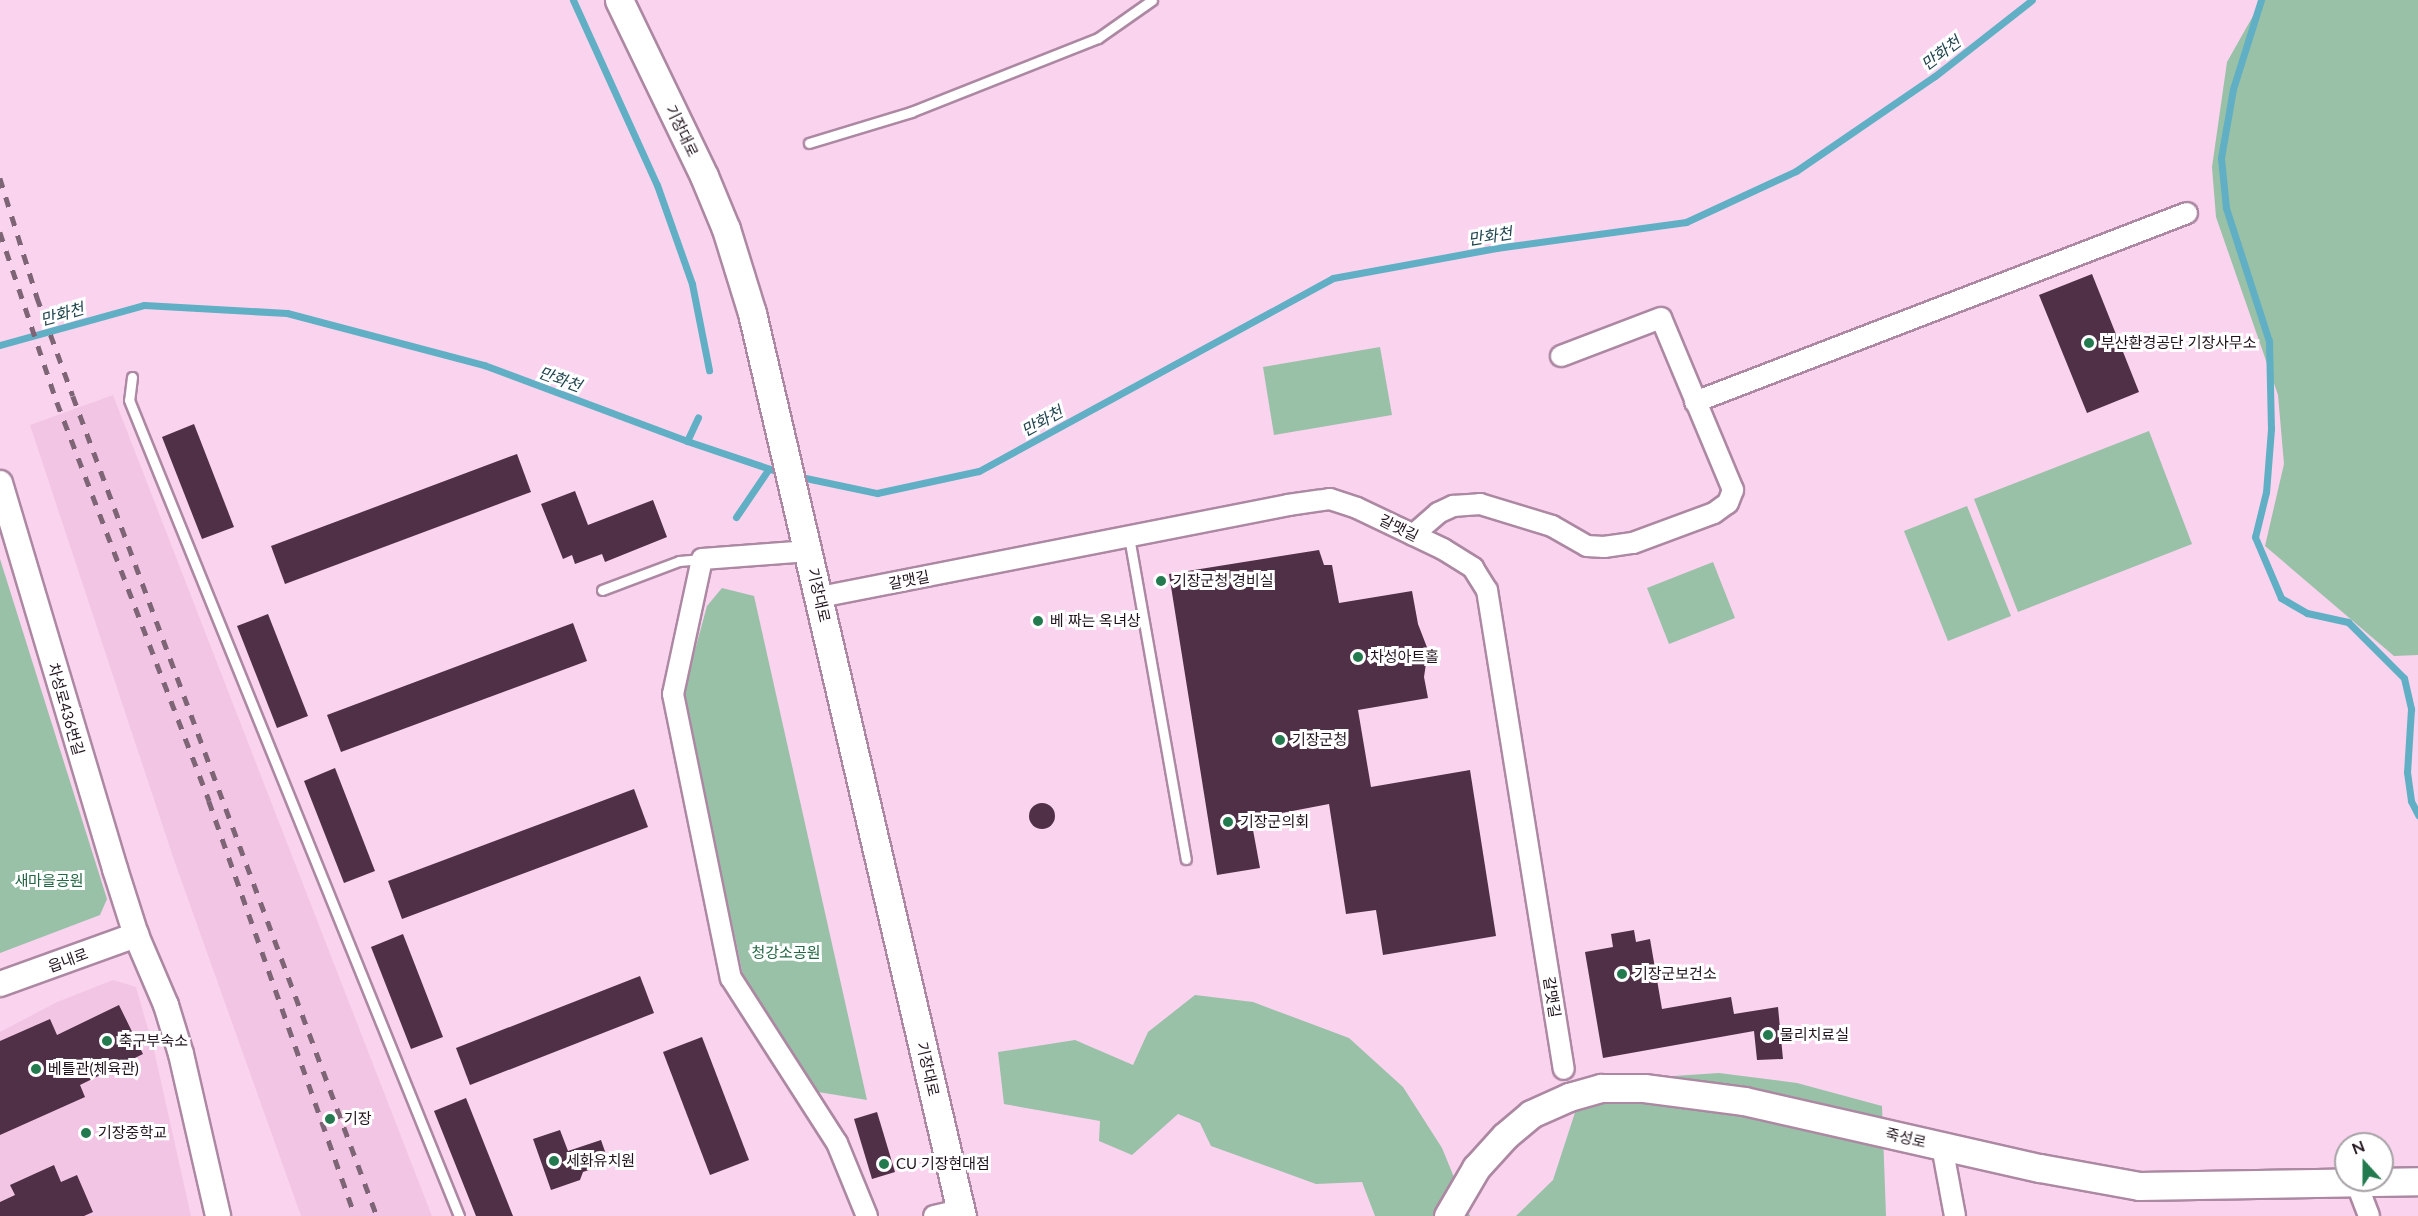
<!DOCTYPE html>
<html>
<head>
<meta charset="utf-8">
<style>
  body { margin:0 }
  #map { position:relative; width:2418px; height:1216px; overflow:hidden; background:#fad3ee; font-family:Lato,"Noto Sans KR",sans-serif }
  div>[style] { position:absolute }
  .built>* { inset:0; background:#f2c5e5 }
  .green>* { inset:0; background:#98c1a7 }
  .stream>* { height:7px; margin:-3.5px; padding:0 3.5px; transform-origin:3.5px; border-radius:3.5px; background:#60afc4 }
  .building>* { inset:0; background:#4f3047 }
  .round { border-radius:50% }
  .roads { filter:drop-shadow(2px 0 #ac88a2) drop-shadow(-2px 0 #ac88a2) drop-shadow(0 2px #ac88a2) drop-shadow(0 -2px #ac88a2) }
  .service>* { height:9px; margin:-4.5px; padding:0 4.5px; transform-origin:4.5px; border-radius:4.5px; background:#fff }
  .minor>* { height:20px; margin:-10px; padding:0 10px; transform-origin:10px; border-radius:10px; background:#fff }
  .tertiary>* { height:24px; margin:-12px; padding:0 12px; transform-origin:12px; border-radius:12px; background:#fff }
  .secondary>* { height:27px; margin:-13.5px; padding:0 13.5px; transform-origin:13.5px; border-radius:13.5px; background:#fff }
  .rail>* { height:4.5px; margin-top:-2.25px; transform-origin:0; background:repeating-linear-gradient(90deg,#7e6576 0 10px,transparent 0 20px) }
  .dots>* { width:16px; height:16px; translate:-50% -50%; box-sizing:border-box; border:3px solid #fff; border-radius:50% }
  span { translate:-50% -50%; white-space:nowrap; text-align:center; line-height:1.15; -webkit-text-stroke:6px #fff; paint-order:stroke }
  .street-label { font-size:15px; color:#21131d }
  .poi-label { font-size:15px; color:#21131d }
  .left { translate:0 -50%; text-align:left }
  .park-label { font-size:15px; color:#226643 }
  .water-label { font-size:16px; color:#20454f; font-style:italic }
  .north { position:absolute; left:2334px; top:1132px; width:60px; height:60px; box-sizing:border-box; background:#fff; border:2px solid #a6a1a5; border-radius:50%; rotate:339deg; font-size:16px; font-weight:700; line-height:24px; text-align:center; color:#21131d }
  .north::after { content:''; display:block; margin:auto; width:21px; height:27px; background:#237a4e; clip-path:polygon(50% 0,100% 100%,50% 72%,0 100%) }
</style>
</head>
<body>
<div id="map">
  <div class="built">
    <div style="clip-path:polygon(113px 395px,432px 1216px,301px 1216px,174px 860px,30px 425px)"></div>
    <div style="clip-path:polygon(113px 980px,136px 987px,154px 1050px,191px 1216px,0 1216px,0 1032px,57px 1002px)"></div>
  </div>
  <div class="green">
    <div style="clip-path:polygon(2262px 0,2418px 0,2418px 655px,2394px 656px,2265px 546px,2284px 464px,2278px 395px,2216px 217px,2212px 167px,2227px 62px)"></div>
    <div style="clip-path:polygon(1380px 347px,1392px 415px,1274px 435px,1263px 367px)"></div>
    <div style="clip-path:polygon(2149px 431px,2192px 544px,2018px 612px,1974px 499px)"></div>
    <div style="clip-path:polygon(1967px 506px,2011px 616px,1948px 641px,1904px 531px)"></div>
    <div style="clip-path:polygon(0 559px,107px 899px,100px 915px,0 953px)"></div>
    <div style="clip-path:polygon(1713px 562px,1735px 618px,1669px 644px,1647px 588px)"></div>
    <div style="clip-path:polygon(722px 588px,754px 596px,867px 1100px,818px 1092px,743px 975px,683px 694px,707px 606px)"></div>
    <div style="clip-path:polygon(1195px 995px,1253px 1002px,1349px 1038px,1403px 1087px,1442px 1148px,1470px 1216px,1375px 1216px,1362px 1182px,1316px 1184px,1211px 1146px,1200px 1123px,1178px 1114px,1132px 1155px,1099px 1141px,1100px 1121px,1004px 1104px,998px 1052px,1075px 1040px,1133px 1065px,1148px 1032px)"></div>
    <div style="clip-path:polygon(1719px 1073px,1797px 1083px,1882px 1106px,1886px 1216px,1516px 1216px,1553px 1180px,1583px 1088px,1643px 1078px)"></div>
  </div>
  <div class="stream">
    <div style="left:573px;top:0;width:203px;rotate:65.6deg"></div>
    <div style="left:657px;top:185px;width:105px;rotate:70.5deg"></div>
    <div style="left:692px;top:284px;width:88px;rotate:78.8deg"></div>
    <div style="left:2261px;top:0;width:93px;rotate:107.5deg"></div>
    <div style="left:2233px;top:89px;width:70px;rotate:99.9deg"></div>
    <div style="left:2221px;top:158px;width:50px;rotate:84.3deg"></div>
    <div style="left:2226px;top:208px;width:140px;rotate:72.1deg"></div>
    <div style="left:2269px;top:341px;width:88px;rotate:88.7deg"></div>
    <div style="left:2271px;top:429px;width:63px;rotate:94.5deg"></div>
    <div style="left:2266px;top:492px;width:46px;rotate:103.7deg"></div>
    <div style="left:2255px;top:537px;width:66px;rotate:66.9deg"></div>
    <div style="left:2281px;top:598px;width:30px;rotate:30deg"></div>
    <div style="left:2307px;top:613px;width:42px;rotate:12.4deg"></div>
    <div style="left:2348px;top:622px;width:79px;rotate:45deg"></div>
    <div style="left:2404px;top:678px;width:32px;rotate:77deg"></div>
    <div style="left:2411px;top:709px;width:63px;rotate:93.6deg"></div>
    <div style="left:2407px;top:772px;width:29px;rotate:82deg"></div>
    <div style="left:2411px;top:801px;width:16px;rotate:63deg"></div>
    <div style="left:0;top:345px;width:149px;rotate:-15.5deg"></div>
    <div style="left:144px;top:305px;width:143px;rotate:3.2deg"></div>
    <div style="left:287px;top:313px;width:204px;rotate:14.8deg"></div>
    <div style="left:484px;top:365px;width:217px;rotate:20.5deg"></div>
    <div style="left:687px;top:441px;width:100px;rotate:18.6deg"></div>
    <div style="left:687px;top:441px;width:26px;rotate:-65deg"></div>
    <div style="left:796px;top:476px;width:83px;rotate:11.9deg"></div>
    <div style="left:877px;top:493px;width:104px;rotate:-12.2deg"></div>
    <div style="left:979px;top:471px;width:403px;rotate:-28.6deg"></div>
    <div style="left:1333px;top:278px;width:166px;rotate:-10.4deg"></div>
    <div style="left:1496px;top:248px;width:192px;rotate:-7.8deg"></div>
    <div style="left:1686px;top:222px;width:121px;rotate:-24.9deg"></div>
    <div style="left:1796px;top:171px;width:168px;rotate:-34.4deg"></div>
    <div style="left:1935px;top:76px;width:123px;rotate:-38.1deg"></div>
    <div style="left:736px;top:517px;width:57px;rotate:-55.8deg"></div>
  </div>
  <div class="building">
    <div style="clip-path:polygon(2092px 274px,2139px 392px,2087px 413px,2039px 295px)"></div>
    <div style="clip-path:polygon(194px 424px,234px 527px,202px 539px,162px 437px)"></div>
    <div style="clip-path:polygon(517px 454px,531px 492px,285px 584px,271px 546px)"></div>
    <div style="clip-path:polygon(575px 491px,588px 525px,653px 500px,667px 537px,605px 562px,602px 554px,575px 564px,572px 555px,563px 559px,541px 504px)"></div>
    <div style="clip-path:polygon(1319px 550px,1324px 565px,1332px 565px,1339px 603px,1412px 591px,1418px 624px,1428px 650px,1424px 677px,1428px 698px,1358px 710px,1371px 787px,1470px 770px,1496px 936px,1383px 955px,1376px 910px,1346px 914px,1329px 804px,1251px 819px,1260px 868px,1217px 875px,1169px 574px)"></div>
    <div style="clip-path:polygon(268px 614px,308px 716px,277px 728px,237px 626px)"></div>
    <div style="clip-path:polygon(573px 623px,587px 661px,341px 752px,327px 715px)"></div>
    <div style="clip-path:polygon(335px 768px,375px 871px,344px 883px,304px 781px)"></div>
    <div style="clip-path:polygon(634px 789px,648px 827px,402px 919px,388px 881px)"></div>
    <div class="round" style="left:1029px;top:803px;width:26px;height:26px"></div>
    <div style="clip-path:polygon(1634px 930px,1636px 942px,1650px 939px,1662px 1009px,1731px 997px,1734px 1014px,1778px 1007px,1783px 1059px,1757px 1060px,1754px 1031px,1603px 1058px,1585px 952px,1613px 947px,1611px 934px)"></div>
    <div style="clip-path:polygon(403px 934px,443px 1037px,411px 1049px,371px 947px)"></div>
    <div style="clip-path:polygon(640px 976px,654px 1013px,470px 1085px,456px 1048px)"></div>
    <div style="clip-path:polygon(119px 1005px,143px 1054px,80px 1085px,85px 1097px,0 1135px,0 1041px,50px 1019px,57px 1035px)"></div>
    <div style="clip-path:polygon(702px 1037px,749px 1160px,710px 1175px,663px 1052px)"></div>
    <div style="clip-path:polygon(466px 1098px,513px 1216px,476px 1216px,434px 1111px)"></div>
    <div style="clip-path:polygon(877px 1112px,895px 1172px,872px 1179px,854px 1119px)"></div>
    <div style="clip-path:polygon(560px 1130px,568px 1151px,601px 1140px,609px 1163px,583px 1172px,580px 1180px,551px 1190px,533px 1139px)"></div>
    <div style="clip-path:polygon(54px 1165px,61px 1182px,77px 1175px,93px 1212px,84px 1216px,0 1216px,0 1202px,15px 1195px,10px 1185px)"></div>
  </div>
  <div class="roads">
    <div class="service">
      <div style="left:809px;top:143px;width:107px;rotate:-16.9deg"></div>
      <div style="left:911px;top:112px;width:201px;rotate:-21.6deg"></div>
      <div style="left:1098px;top:38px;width:66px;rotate:-35.1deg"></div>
      <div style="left:132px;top:377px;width:23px;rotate:97deg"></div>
      <div style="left:129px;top:400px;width:880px;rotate:67.98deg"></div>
      <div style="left:1129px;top:537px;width:327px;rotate:80deg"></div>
      <div style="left:602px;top:590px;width:82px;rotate:-20.6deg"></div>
      <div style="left:679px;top:561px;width:23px;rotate:-5deg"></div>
    </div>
    <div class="minor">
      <div style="left:1695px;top:402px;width:527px;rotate:-21.01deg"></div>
      <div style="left:1413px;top:535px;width:33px;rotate:-41deg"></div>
      <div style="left:1438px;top:513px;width:17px;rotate:-25deg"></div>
      <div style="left:1453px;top:506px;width:27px;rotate:-4deg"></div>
      <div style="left:1480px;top:504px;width:75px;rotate:17deg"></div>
      <div style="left:1552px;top:526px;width:40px;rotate:29.7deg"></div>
      <div style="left:1587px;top:546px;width:17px;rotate:3deg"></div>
      <div style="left:1604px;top:547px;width:29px;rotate:-8deg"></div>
      <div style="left:1633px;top:543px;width:86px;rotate:-20.3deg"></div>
      <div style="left:1714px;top:513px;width:17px;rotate:-36deg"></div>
      <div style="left:1728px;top:503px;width:14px;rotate:-69deg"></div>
      <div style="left:1733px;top:490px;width:186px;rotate:-112.7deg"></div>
      <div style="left:1661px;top:318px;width:107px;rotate:159.2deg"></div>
      <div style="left:809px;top:551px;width:107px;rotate:175.7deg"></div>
      <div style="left:702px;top:559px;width:138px;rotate:102.1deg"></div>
      <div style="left:673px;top:694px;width:290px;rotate:78.5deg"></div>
      <div style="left:731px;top:978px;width:196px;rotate:57.3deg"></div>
      <div style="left:837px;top:1143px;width:79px;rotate:67.7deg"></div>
      <div style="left:820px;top:597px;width:477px;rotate:-11.1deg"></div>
      <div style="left:1288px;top:505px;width:42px;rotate:-8.1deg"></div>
      <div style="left:1330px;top:499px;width:28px;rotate:18deg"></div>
      <div style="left:1357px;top:508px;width:95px;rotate:25.5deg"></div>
      <div style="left:1443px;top:549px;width:36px;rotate:32deg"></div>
      <div style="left:1473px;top:568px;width:26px;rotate:58deg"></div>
      <div style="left:1487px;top:590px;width:485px;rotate:80.9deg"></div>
      <div style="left:1942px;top:1146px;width:71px;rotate:79.5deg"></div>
      <div style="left:2356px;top:1182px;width:36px;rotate:69deg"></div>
      <div style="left:934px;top:1216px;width:28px;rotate:-13deg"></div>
    </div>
    <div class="tertiary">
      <div style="left:0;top:483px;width:403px;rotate:73.4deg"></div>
      <div style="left:115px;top:869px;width:69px;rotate:72.3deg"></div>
      <div style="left:136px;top:935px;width:76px;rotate:66.8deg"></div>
      <div style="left:166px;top:1005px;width:51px;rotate:73deg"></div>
      <div style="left:181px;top:1054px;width:166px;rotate:77.1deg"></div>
      <div style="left:0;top:984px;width:145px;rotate:-19.8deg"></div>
    </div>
    <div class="secondary">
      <div style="left:619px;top:0;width:195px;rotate:64.2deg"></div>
      <div style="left:704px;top:176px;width:57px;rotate:67.5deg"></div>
      <div style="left:726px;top:229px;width:88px;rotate:72.8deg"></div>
      <div style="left:752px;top:313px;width:927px;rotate:76.91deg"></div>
      <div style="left:1448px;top:1216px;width:56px;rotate:-59.7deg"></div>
      <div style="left:1476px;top:1168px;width:43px;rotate:-47.8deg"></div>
      <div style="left:1505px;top:1136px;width:34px;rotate:-40deg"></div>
      <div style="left:1531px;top:1114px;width:42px;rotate:-24.1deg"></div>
      <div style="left:1569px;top:1097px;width:33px;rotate:-16deg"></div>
      <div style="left:1601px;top:1088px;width:43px"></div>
      <div style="left:1644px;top:1088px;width:101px;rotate:7.4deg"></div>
      <div style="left:1744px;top:1101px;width:303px;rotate:12.8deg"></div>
      <div style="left:2040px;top:1168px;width:101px;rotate:10.3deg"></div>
      <div style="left:2139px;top:1186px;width:279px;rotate:-1deg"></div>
    </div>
  </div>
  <div class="rail">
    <div style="left:0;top:178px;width:125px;rotate:72.7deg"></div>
    <div style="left:37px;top:297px;width:105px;rotate:70deg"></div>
    <div style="left:73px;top:396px;width:875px;rotate:69.66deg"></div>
    <div style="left:0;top:232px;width:179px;rotate:71.5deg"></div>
    <div style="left:57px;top:402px;width:427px;rotate:69.1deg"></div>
    <div style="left:209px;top:801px;width:440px;rotate:70.6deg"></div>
  </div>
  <div class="dots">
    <div style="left:2089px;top:343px;background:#237a4e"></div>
    <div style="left:1161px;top:581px;background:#237a4e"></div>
    <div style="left:1038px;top:621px;background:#237a4e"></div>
    <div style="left:1358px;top:657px;background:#237a4e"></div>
    <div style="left:1280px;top:740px;background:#237a4e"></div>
    <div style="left:1228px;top:822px;background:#237a4e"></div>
    <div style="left:1622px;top:974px;background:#237a4e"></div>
    <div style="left:1768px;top:1035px;background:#237a4e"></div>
    <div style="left:107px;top:1041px;background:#237a4e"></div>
    <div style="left:36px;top:1069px;background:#237a4e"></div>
    <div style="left:330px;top:1119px;background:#237a4e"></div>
    <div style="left:86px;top:1133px;background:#237a4e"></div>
    <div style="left:554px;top:1161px;background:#237a4e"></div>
    <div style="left:884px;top:1164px;background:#237a4e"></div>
  </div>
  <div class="street-label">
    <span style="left:682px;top:131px;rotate:64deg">기장대로</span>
    <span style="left:1399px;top:528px;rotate:26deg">갈맷길</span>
    <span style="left:909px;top:580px;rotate:-11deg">갈맷길</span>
    <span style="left:819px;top:595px;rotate:77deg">기장대로</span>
    <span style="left:66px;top:709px;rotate:74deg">차성로436번길</span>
    <span style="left:68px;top:960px;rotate:-20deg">읍내로</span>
    <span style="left:1552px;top:997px;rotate:81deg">갈맷길</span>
    <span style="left:928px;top:1069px;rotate:77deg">기장대로</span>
    <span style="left:1906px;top:1138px;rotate:13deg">죽성로</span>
  </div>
  <div class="poi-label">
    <span class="left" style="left:2101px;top:343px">부산환경공단 기장사무소</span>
    <span class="left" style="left:1173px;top:581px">기장군청 경비실</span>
    <span class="left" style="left:1050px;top:621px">베 짜는 옥녀상</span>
    <span class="left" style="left:1370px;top:657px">차성아트홀</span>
    <span class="left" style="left:1292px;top:740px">기장군청</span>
    <span class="left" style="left:1240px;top:822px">기장군의회</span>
    <span class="left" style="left:1634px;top:974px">기장군보건소</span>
    <span class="left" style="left:1780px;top:1035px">물리치료실</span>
    <span class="left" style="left:119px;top:1041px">축구부숙소</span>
    <span class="left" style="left:48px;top:1069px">베틀관(체육관)</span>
    <span class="left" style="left:344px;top:1119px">기장</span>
    <span class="left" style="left:98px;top:1133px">기장중학교</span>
    <span class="left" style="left:566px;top:1161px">세화유치원</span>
    <span class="left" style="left:896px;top:1164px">CU 기장현대점</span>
  </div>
  <div class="park-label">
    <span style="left:49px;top:881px">새마을공원</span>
    <span style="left:786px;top:953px">청강소공원</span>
  </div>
  <div class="water-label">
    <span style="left:1941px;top:53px;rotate:-37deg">만화천</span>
    <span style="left:1490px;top:236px;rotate:-9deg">만화천</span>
    <span style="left:62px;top:314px;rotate:-16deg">만화천</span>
    <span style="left:560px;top:379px;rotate:20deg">만화천</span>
    <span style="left:1042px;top:421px;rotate:-29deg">만화천</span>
  </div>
  <div class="north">N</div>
</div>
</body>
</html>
